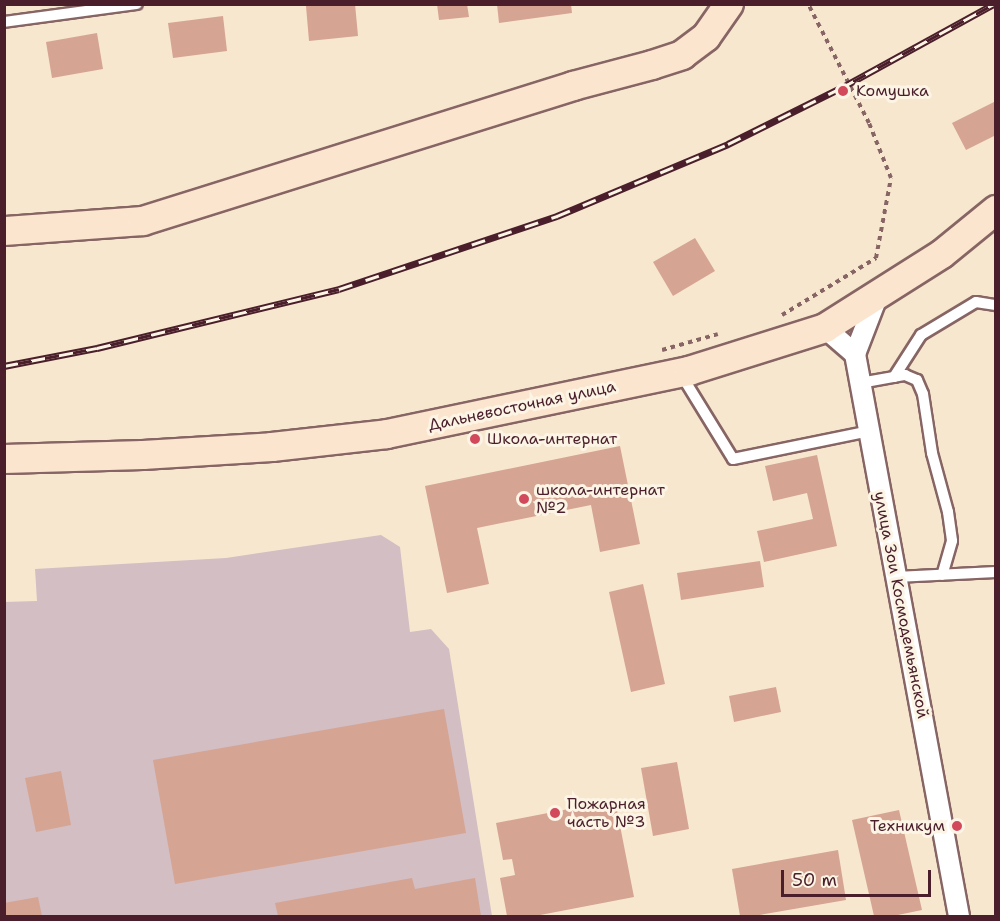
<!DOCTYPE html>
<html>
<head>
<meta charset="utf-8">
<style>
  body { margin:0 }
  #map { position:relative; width:1000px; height:921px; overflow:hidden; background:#f7e7cf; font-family:"Shantell Sans",sans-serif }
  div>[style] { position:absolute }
  .industrial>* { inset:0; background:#d2bec3 }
  .building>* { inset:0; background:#d6a492 }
  .path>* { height:4px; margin-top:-2px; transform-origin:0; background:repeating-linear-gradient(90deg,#876564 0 4.5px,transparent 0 9px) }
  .roads { filter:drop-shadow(2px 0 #876564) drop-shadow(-2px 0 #876564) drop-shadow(0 2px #876564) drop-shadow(0 -2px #876564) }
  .lane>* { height:10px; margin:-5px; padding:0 5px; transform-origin:5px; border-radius:5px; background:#fff }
  .street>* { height:20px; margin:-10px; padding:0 10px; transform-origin:10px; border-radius:10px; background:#fff }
  .secondary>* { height:28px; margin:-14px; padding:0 14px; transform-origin:14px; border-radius:14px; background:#fbe5cf }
  .rail>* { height:7px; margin-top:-3.5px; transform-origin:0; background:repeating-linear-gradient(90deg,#fcf5e5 0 14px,#4a1f2b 0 28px); box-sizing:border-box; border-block:2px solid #4a1f2b }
  .dots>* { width:16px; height:16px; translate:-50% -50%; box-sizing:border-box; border:3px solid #fcf5e5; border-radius:50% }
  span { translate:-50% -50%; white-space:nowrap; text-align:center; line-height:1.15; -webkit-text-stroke:6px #fcf5e5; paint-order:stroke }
  .poi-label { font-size:16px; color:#4a1f2b }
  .left { translate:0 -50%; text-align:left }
  .right { translate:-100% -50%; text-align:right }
  .street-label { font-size:16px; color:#4a1f2b }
  .frame { position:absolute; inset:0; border:6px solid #4a1f2b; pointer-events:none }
  .scale { position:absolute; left:781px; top:870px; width:150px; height:27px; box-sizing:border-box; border:3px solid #4a1f2b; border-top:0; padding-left:8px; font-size:18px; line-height:21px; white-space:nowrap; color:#4a1f2b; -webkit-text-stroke:4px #fcf5e5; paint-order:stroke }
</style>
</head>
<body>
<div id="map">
  <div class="industrial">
    <div style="clip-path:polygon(381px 535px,400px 547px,410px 632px,431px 629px,449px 649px,492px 916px,5px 916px,4px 602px,37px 601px,35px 569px,226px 558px)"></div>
  </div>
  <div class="building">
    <div style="clip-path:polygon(321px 4px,355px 4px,358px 36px,309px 41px,306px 6px)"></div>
    <div style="clip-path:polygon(437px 4px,467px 4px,469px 17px,439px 20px)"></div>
    <div style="clip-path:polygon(497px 4px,571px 4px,572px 13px,499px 23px)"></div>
    <div style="clip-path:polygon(223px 16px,227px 51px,173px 58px,168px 23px)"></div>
    <div style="clip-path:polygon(97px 33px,103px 69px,52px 78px,46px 42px)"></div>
    <div style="clip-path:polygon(996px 101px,996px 135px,966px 150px,952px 123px)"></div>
    <div style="clip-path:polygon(695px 238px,715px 271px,673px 296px,653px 262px)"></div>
    <div style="clip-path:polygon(620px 446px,640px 544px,600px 552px,591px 505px,477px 528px,489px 584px,447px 593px,425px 486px)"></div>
    <div style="clip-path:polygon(817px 455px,837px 546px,764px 562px,757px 531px,813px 519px,807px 493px,773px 501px,765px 466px)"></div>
    <div style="clip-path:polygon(760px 561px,764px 587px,681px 600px,677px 573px)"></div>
    <div style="clip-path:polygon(643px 584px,665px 684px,631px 692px,609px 592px)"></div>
    <div style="clip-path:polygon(776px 687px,781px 712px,734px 722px,729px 696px)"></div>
    <div style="clip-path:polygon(444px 709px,466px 833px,175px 884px,153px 760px)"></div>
    <div style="clip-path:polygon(677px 762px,689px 829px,653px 836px,641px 768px)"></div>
    <div style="clip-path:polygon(61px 771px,71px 825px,36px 832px,25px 778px)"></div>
    <div style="clip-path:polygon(615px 800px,634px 897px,535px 916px,507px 916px,500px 878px,515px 875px,512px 859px,503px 860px,496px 823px)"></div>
    <div style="clip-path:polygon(899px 810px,922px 910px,893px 916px,874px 916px,852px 820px)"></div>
    <div style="clip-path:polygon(838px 850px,846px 900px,754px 916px,740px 916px,732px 869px)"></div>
    <div style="clip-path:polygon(412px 878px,415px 889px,475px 878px,481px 916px,278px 916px,275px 903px)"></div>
    <div style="clip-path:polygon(38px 897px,42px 916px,4px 916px,4px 903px)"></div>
  </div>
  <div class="path">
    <div style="left:782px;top:315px;width:110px;rotate:-31.2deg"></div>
    <div style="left:876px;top:258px;width:81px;rotate:-79.4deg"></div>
    <div style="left:891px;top:178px;width:59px;rotate:-111.8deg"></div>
    <div style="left:869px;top:123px;width:134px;rotate:-117.1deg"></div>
    <div style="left:662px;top:350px;width:58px;rotate:-15.9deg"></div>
  </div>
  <div class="roads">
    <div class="lane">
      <div style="left:4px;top:22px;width:134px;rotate:-7.7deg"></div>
      <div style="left:682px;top:376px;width:97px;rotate:58.4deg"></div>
      <div style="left:733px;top:459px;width:139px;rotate:-11.6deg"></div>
      <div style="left:894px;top:377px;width:50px;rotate:-57.3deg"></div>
      <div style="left:921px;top:335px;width:64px;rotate:-31deg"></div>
      <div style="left:976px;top:302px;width:20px;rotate:9deg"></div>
      <div style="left:860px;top:383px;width:46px;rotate:-10.1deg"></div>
      <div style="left:905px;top:375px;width:13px;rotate:23deg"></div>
      <div style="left:917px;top:380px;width:15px;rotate:67deg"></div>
      <div style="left:923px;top:394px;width:60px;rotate:81.3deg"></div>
      <div style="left:932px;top:453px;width:61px;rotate:74.8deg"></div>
      <div style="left:948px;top:512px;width:29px;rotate:82deg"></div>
      <div style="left:952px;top:541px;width:35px;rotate:106deg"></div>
      <div style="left:896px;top:577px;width:100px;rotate:-2.9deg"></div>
    </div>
    <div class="street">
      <div style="left:877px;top:297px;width:61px;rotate:111.1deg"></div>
      <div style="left:855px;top:354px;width:572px;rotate:79.52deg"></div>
      <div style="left:825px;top:328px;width:40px;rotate:41deg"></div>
    </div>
    <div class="secondary">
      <div style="left:4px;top:231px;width:139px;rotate:-4.1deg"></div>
      <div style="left:143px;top:221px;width:451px;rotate:-17.4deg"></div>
      <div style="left:573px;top:86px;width:82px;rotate:-14.9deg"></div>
      <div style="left:652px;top:65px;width:32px;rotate:-18deg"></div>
      <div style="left:682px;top:55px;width:30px;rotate:-37deg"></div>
      <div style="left:706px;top:37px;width:40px;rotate:-55.1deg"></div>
      <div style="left:4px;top:459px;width:139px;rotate:-1.6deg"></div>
      <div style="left:143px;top:455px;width:129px;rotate:-3.5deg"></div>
      <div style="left:272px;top:447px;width:116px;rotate:-6.4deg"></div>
      <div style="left:387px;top:434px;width:309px;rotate:-11.8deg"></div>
      <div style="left:689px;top:371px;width:143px;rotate:-17.5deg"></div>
      <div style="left:825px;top:328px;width:138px;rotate:-32.3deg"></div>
      <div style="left:942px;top:254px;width:70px;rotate:-39.2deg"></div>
    </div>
  </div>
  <div class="rail">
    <div style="left:4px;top:366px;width:95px;rotate:-11deg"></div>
    <div style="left:97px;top:348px;width:249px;rotate:-13.7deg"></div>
    <div style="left:339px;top:289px;width:230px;rotate:-18.5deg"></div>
    <div style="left:557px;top:216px;width:186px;rotate:-22.8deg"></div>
    <div style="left:728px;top:144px;width:126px;rotate:-26.4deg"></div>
    <div style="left:841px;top:88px;width:175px;rotate:-28.8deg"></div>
  </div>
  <div class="dots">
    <div style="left:843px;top:91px;background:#d1495b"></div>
    <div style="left:475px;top:439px;background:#d1495b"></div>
    <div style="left:524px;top:499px;background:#d1495b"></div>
    <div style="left:555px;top:813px;background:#d1495b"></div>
    <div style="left:957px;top:826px;background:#d1495b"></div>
  </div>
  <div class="poi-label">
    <span class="left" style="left:856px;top:91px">Комушка</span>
    <span class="left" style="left:487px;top:439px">Школа-интернат</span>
    <span class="left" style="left:536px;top:499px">школа-интернат<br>№2</span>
    <span class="left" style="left:567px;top:813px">Пожарная<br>часть №3</span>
    <span class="right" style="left:945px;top:826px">Техникум</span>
  </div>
  <div class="street-label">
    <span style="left:522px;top:406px;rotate:-12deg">Дальневосточная улица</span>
    <span style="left:901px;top:605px;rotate:79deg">улица Зои Космодемьянской</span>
  </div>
  <div class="frame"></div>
  <div class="scale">50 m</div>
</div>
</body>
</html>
